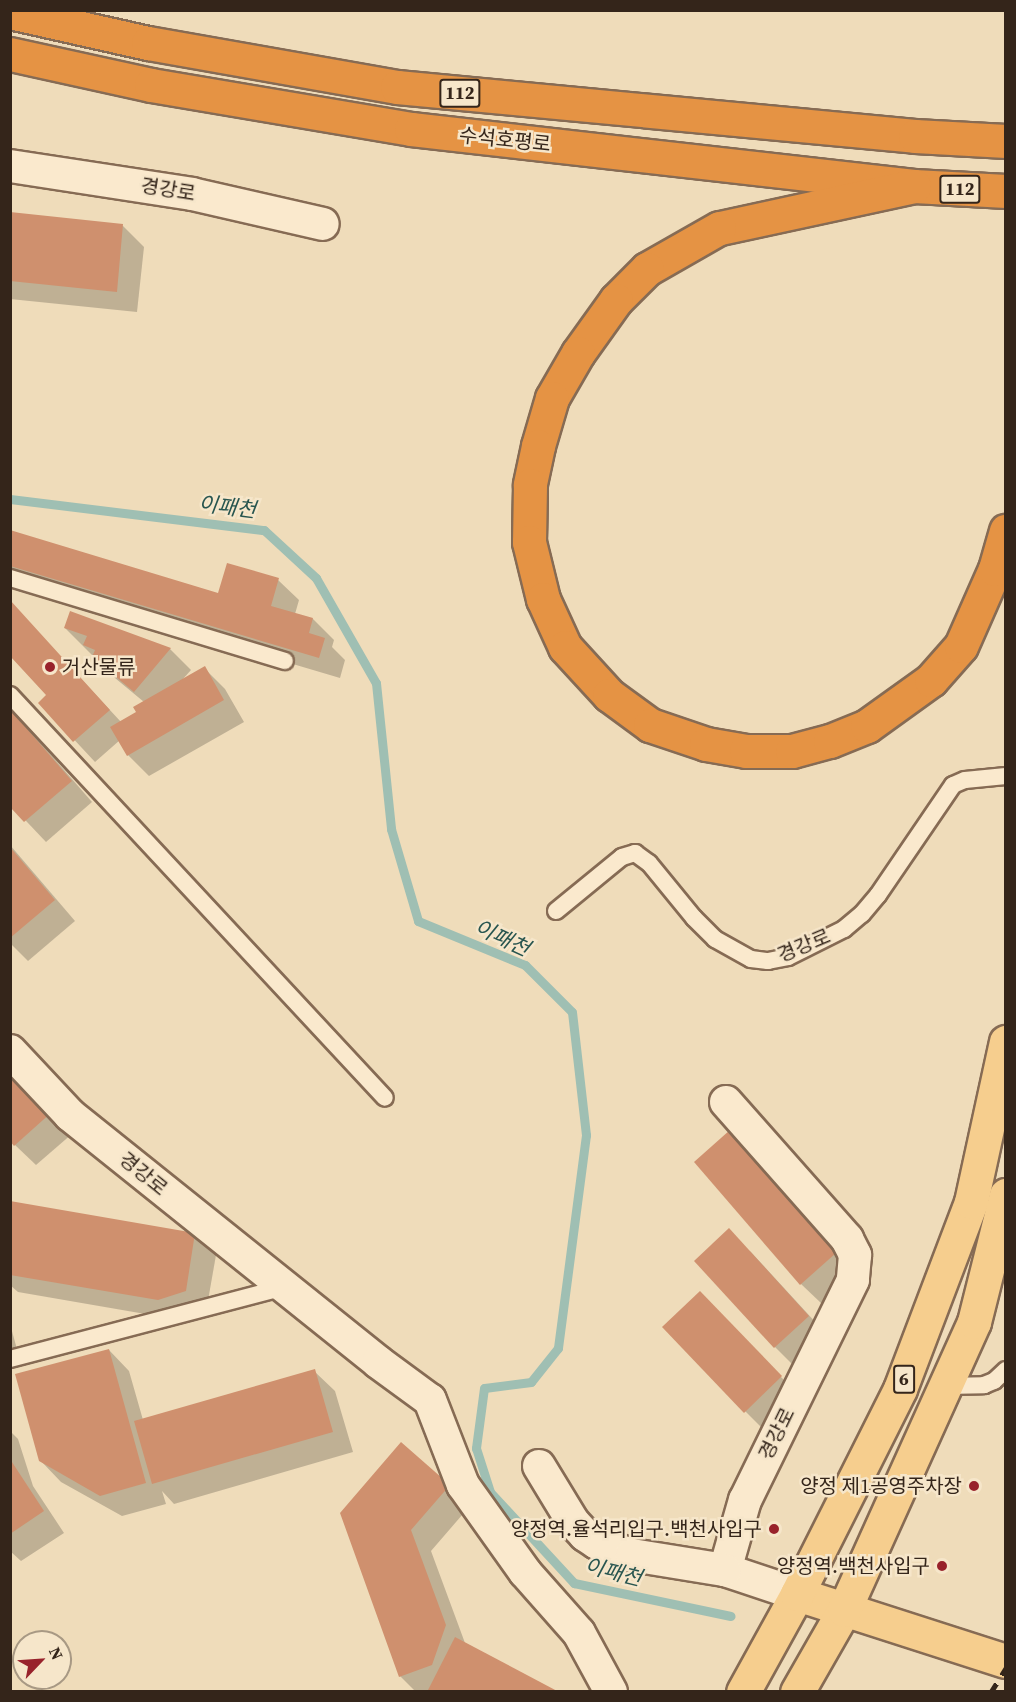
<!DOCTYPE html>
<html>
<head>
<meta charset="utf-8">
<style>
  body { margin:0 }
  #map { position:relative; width:1016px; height:1702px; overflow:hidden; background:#efdcba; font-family:"Source Serif 4","Noto Sans KR",serif }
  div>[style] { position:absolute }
  .shadow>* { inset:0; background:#0003 }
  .stream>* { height:9px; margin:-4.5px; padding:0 4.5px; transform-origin:4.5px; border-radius:4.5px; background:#9fbfb3 }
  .building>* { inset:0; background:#cf906e }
  .roads { filter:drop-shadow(2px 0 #866b54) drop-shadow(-2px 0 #866b54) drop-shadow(0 2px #866b54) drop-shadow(0 -2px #866b54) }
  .lane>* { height:16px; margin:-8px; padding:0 8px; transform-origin:8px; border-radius:8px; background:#fae9cd }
  .street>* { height:32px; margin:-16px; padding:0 16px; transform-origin:16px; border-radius:16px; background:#fae9cd }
  .primary>* { height:33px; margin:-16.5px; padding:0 16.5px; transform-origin:16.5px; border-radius:16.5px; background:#f6ce8e }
  .highway>* { height:33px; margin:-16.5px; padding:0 16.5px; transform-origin:16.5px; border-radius:16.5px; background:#e59344 }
  .rail>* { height:4.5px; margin-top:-2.25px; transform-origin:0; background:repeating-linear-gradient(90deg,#34251a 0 10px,transparent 0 20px) }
  .dots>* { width:16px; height:16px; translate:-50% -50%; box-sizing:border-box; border:3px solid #f6e6ca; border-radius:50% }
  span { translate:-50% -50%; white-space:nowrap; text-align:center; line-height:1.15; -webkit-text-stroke:5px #f6e6ca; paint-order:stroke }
  .shield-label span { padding:2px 4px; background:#f6e6ca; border:2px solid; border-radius:4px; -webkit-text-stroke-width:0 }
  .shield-label { font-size:18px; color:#34251a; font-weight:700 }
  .street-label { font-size:20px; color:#34251a }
  .poi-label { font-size:20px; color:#34251a }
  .left { translate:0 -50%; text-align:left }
  .right { translate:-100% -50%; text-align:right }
  .water-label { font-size:21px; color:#28554f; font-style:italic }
  .frame { position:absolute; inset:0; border:12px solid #34251a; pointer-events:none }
  .north { position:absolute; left:12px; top:1630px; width:60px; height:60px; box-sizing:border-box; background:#f6e6ca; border:2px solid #a89984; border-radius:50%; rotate:65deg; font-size:16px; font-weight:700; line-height:24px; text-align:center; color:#34251a }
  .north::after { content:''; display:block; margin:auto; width:21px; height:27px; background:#98222b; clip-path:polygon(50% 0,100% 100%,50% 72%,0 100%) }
</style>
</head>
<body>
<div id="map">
  <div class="shadow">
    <div style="clip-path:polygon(10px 214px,123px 226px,144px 247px,137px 312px,10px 299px)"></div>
    <div style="clip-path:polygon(10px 532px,219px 594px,278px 580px,299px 600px,295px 614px,313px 619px,334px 640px,332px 647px,345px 660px,340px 678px,10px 580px)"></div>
    <div style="clip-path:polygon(10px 602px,121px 722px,138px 713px,144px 702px,115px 678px,65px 628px,71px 613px,170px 649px,191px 670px,182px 680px,204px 668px,225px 689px,244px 722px,149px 776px,128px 755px,120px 740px,95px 762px,40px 703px,48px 696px)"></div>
    <div style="clip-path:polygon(10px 708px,92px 802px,46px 842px,10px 804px)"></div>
    <div style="clip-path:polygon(10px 845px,75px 921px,28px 961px,10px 943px)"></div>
    <div style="clip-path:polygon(10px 1062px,73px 1133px,36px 1165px,15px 1145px)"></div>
    <div style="clip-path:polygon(730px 1132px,856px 1275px,822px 1304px,801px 1284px)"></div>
    <div style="clip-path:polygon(10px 1202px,195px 1234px,216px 1255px,206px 1312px,180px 1320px,18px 1292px,10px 1285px)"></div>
    <div style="clip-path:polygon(750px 1251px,829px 1337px,796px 1368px,775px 1347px)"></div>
    <div style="clip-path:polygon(720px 1313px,801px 1398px,766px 1432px,745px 1411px)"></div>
    <div style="clip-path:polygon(10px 1324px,20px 1360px,10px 1362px)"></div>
    <div style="clip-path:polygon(109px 1350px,129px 1371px,143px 1420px,314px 1371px,335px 1391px,353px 1452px,174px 1504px,162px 1491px,166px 1504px,122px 1516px,61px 1482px,40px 1460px)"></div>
    <div style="clip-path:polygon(10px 1431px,18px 1439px,33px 1486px,64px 1533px,21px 1561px,10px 1551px)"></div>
    <div style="clip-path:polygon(401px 1444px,469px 1507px,431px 1551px,465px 1643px,556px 1692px,416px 1692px,400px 1676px)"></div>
  </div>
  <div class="stream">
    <div style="left:10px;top:499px;width:256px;rotate:7deg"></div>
    <div style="left:264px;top:530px;width:71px;rotate:42.7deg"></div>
    <div style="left:316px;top:578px;width:121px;rotate:60.3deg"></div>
    <div style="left:376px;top:683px;width:147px;rotate:84.1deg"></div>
    <div style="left:391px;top:829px;width:96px;rotate:73.6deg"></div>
    <div style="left:418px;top:921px;width:116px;rotate:22.4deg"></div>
    <div style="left:525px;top:965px;width:66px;rotate:45deg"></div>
    <div style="left:572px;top:1012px;width:124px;rotate:83.5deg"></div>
    <div style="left:586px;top:1135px;width:215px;rotate:97.5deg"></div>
    <div style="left:558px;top:1348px;width:43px;rotate:128.5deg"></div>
    <div style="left:531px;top:1382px;width:47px;rotate:172.7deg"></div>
    <div style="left:484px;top:1388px;width:61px;rotate:97.6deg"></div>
    <div style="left:476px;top:1448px;width:46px;rotate:72.3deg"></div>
    <div style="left:490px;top:1492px;width:124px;rotate:47.3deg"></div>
    <div style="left:574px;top:1583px;width:160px;rotate:11.9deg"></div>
  </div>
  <div class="building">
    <div style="clip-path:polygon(10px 212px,123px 224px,117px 292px,10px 281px)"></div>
    <div style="clip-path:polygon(10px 530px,218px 593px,227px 563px,279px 578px,271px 606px,313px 618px,309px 633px,325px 638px,319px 658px,10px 566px)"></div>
    <div style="clip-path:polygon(10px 600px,110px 710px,73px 742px,38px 703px,46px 695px,10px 656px)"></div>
    <div style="clip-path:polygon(70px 611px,171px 648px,134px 692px,92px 657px,95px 650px,83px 645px,87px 636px,64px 628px)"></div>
    <div style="clip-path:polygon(205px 666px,224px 700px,127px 756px,110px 727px,136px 712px,133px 707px)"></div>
    <div style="clip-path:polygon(10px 709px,72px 781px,24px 822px,10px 807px)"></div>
    <div style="clip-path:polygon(10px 847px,55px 900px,10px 938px)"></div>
    <div style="clip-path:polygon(10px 1063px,53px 1111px,14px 1146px,10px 1141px)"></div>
    <div style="clip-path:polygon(730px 1130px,836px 1253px,800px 1285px,694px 1162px)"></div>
    <div style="clip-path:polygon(10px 1201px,195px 1233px,186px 1291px,158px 1300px,10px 1275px)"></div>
    <div style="clip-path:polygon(729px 1228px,809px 1316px,774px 1348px,694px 1261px)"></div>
    <div style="clip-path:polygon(700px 1291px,782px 1376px,744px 1413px,662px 1327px)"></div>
    <div style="clip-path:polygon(109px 1349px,146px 1483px,100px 1496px,39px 1461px,15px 1374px)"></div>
    <div style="clip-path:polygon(315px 1369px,333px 1432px,152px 1484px,134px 1421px)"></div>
    <div style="clip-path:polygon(401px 1442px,450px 1485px,411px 1530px,446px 1625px,432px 1665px,399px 1677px,340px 1513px)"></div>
    <div style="clip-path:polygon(10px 1459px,44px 1511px,10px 1534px)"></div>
    <div style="clip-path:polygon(455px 1637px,559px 1692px,427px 1692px)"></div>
  </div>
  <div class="roads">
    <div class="lane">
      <div style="left:10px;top:578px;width:287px;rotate:16.8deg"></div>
      <div style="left:10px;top:695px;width:550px;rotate:47.06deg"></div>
      <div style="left:556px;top:911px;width:85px;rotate:-39.3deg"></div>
      <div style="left:622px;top:857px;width:14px;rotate:-17deg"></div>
      <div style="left:635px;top:853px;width:17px;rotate:36deg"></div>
      <div style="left:649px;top:863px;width:71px;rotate:50.7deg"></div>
      <div style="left:694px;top:918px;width:30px;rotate:45deg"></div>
      <div style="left:715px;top:939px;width:41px;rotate:29.1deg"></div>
      <div style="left:751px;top:959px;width:17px;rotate:7deg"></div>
      <div style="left:768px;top:961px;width:20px;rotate:-11deg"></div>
      <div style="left:788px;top:957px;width:63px;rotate:-26.6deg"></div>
      <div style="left:844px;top:929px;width:23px;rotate:-40deg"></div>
      <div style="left:862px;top:914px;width:25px;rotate:-50deg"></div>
      <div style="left:878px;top:895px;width:133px;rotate:-55.7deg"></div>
      <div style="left:953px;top:785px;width:13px;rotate:-23deg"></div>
      <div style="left:965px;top:780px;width:41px;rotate:-5.6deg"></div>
      <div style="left:10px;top:1359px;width:283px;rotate:-14.7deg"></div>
      <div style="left:945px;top:1386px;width:39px;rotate:-1deg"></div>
      <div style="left:984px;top:1385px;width:11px;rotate:-22deg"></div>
      <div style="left:994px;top:1381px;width:16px;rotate:-43deg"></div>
    </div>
    <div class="street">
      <div style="left:10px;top:166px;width:184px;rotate:8.7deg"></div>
      <div style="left:192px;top:194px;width:134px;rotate:12.9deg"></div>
      <div style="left:10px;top:1051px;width:88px;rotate:46.8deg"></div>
      <div style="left:70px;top:1115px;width:395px;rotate:38.7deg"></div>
      <div style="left:378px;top:1362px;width:64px;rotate:36.2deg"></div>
      <div style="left:430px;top:1400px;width:91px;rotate:68.8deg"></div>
      <div style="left:463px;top:1485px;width:107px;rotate:54.5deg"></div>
      <div style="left:525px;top:1572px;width:81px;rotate:48.5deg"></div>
      <div style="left:579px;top:1633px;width:67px;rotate:61.5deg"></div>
      <div style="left:726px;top:1102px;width:183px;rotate:48.5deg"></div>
      <div style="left:847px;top:1239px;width:18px;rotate:63deg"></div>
      <div style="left:855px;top:1255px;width:25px;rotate:95deg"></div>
      <div style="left:853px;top:1280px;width:245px;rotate:116.1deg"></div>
      <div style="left:745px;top:1500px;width:73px;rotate:105.9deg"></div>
      <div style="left:725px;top:1570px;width:76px;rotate:18.4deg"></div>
      <div style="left:539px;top:1466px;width:66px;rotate:58.7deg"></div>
      <div style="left:573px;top:1522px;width:18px;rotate:47deg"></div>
      <div style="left:585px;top:1535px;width:14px;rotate:34deg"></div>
      <div style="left:597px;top:1543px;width:37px;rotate:19deg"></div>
      <div style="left:632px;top:1555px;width:94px;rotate:9.2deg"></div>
    </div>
    <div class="primary">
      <div style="left:797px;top:1594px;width:219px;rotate:17.8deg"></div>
      <div style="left:743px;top:1692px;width:112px;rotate:-61.1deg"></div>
      <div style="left:797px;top:1594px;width:229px;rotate:-63.3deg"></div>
      <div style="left:900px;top:1389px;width:200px;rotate:-69.2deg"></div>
      <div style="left:971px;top:1202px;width:164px;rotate:-77.7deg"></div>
      <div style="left:797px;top:1692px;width:95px;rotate:-60.2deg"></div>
      <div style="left:844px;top:1610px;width:316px;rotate:-65.7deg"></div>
      <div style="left:974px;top:1322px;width:131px;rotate:-75.9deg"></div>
    </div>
    <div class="highway">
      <div style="left:10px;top:12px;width:141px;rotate:12.7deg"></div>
      <div style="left:148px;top:43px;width:253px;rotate:10deg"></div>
      <div style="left:397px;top:87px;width:520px;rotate:5.4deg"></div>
      <div style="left:915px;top:136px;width:91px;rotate:3.1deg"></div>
      <div style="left:10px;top:54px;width:144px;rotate:12.4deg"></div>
      <div style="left:151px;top:85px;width:264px;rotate:9.6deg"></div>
      <div style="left:411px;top:129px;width:506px;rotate:6.47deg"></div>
      <div style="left:914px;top:186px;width:92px;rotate:3.1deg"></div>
      <div style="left:914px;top:186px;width:199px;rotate:167.8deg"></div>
      <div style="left:719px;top:228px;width:83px;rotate:150.3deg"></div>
      <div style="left:647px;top:269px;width:44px;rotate:135deg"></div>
      <div style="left:616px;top:300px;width:65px;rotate:125.6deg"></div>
      <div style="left:578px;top:353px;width:52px;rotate:120deg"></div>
      <div style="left:552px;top:398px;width:50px;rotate:106.3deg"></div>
      <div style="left:538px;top:446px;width:40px;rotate:102deg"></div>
      <div style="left:530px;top:485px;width:57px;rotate:91deg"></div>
      <div style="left:529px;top:542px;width:59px;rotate:76.2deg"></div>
      <div style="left:543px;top:599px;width:53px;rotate:65.4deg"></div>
      <div style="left:565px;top:647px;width:65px;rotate:47.5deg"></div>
      <div style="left:609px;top:695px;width:51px;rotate:36.2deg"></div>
      <div style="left:650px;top:725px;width:59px;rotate:18.7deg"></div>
      <div style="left:706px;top:744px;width:41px;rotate:9.9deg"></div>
      <div style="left:746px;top:751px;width:46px"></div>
      <div style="left:792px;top:751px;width:39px;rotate:-15deg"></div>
      <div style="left:830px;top:741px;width:40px;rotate:-22deg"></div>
      <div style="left:867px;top:726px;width:79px;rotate:-35.7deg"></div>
      <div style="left:931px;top:680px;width:45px;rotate:-48.6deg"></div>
      <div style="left:961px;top:646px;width:84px;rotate:-66.2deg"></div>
      <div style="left:995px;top:569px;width:40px;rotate:-74deg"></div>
    </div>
  </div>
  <div class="rail">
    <div style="left:991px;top:1692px;width:28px;rotate:-58deg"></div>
  </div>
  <div class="dots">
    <div style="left:50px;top:667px;background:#98222b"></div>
    <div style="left:974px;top:1486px;background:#98222b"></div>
    <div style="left:774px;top:1529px;background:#98222b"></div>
    <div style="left:942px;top:1566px;background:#98222b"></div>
  </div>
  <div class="shield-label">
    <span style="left:460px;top:93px">112</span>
    <span style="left:960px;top:189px">112</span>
    <span style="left:904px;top:1379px">6</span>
  </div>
  <div class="street-label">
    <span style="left:505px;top:140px;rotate:6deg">수석호평로</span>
    <span style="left:168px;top:190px;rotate:9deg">경강로</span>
    <span style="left:804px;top:946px;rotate:-23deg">경강로</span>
    <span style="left:143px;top:1174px;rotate:39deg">경강로</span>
    <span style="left:777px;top:1434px;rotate:-64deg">경강로</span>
  </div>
  <div class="poi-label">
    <span class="left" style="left:62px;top:667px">거산물류</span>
    <span class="right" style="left:962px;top:1486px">양정 제1공영주차장</span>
    <span class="right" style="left:762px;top:1529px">양정역.율석리입구.백천사입구</span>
    <span class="right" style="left:930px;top:1566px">양정역.백천사입구</span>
  </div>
  <div class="water-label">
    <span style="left:227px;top:507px;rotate:7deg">이패천</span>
    <span style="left:502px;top:938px;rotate:25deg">이패천</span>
    <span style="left:613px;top:1572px;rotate:14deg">이패천</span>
  </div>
  <div class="frame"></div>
  <div class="north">N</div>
</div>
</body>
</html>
